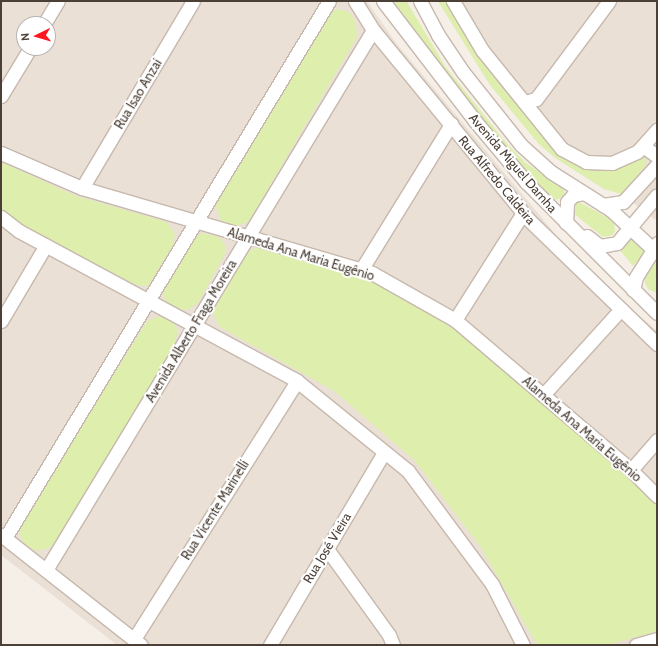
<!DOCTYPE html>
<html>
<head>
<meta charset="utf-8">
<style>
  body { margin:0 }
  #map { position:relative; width:658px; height:646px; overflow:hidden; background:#f6efe8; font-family:Cabin,sans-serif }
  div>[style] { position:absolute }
  .residential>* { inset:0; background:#eae0d6 }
  .green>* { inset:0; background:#ddeead }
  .roads { filter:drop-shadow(1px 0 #c6b8ad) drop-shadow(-1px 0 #c6b8ad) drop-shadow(0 1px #c6b8ad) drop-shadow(0 -1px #c6b8ad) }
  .minor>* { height:13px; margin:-6.5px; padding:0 6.5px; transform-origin:6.5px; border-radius:6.5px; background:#fff }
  span { translate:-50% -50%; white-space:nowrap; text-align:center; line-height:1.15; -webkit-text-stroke:4px #fff; paint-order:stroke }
  .street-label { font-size:13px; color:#4b3f36 }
  .frame { position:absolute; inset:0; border:2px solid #4b3f36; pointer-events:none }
  .north { position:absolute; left:16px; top:16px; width:40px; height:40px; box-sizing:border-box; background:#fff; border:1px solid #b7b2af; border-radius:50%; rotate:265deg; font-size:11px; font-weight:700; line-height:16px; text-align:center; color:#4b3f36 }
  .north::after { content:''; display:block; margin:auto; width:14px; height:18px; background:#ff161e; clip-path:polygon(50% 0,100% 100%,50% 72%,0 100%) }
</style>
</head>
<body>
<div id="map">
  <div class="residential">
    <div style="clip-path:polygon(evenodd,1px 1px,367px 1px,396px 43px,562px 242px,597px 279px,657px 331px,657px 645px,117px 645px,1px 555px,1px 1px,24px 24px,48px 24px,48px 48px,24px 48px,24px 24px)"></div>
    <div style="clip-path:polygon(438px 1px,657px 1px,657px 221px,619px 192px,604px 189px,554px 157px,539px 144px,490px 85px)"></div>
  </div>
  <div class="green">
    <div style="clip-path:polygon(396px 1px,407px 2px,445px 66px,508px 145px,526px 163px,563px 188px,565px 194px,559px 199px,551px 200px,531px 182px,392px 5px)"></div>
    <div style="clip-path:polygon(438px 1px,449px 1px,567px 157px,645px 158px,646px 165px,621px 194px,604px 189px,554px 157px,539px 144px,490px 85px)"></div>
    <div style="clip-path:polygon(337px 9px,349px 12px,356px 22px,357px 37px,249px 221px,237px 226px,221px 221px,216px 207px,216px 198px,327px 14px)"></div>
    <div style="clip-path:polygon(1px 162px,76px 196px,167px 222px,175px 234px,173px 245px,148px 286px,136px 285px,22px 225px,1px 209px)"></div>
    <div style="clip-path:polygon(579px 202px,614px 221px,615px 231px,613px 235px,603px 237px,573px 213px,572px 205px)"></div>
    <div style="clip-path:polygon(201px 233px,219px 237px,226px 246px,225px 254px,198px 303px,187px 310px,175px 308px,165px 300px,163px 291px,192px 241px)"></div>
    <div style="clip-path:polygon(629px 238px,643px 250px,643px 254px,633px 266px,619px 249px)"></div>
    <div style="clip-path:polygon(259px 247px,373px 281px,441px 321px,465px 337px,635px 481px,657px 504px,657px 631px,608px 645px,540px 645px,536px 643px,480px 546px,414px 460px,334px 391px,220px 327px,212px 312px,243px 253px)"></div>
    <div style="clip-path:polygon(653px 261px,657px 263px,657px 293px,648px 289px,645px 283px,644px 275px)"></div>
    <div style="clip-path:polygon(159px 316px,170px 319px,178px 330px,174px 346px,55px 543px,49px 548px,36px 551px,24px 544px,20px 535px,20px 526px,147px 321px)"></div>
  </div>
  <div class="roads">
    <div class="minor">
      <div style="left:355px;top:1px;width:34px;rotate:58deg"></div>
      <div style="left:373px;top:30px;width:244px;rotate:50.6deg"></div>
      <div style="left:528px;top:219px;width:180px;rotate:44.1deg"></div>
      <div style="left:383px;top:1px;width:151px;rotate:52.5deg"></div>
      <div style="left:475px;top:121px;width:80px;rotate:50.1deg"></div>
      <div style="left:526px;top:182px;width:185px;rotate:45deg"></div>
      <div style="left:420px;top:1px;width:38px;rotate:62deg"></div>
      <div style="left:438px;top:35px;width:45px;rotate:56deg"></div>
      <div style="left:463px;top:72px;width:93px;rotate:51.5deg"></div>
      <div style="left:521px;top:145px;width:40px;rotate:42deg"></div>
      <div style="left:551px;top:172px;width:71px;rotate:32.3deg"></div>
      <div style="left:611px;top:210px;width:63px;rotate:43.1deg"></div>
      <div style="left:453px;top:1px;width:57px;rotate:59.4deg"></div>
      <div style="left:482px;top:50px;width:127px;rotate:51.1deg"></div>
      <div style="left:562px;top:149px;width:27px;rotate:28deg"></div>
      <div style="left:586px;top:162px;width:26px;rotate:2deg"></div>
      <div style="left:612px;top:163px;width:27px;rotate:-24deg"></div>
      <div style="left:637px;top:152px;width:30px;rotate:-48deg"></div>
      <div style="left:44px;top:24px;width:27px;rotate:-59deg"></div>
      <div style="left:1px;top:96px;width:56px;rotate:-58.9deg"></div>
      <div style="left:524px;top:102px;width:12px;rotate:-14deg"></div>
      <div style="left:536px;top:99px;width:122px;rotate:-53.3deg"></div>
      <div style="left:643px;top:146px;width:17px;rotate:36deg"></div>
      <div style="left:1px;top:153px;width:88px;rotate:23.4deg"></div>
      <div style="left:82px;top:188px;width:302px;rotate:16.3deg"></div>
      <div style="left:372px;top:273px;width:95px;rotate:29.5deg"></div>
      <div style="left:455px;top:320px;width:231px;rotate:40.4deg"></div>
      <div style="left:631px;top:470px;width:37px;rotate:45deg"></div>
      <div style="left:82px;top:188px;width:217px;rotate:-59.3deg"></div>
      <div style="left:603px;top:205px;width:20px;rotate:-9deg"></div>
      <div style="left:623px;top:202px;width:50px;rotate:-47.4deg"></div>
      <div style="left:1px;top:217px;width:23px;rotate:38deg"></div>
      <div style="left:19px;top:231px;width:316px;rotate:28.3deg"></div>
      <div style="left:297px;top:381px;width:143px;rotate:39deg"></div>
      <div style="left:408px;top:471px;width:141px;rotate:53.4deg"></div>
      <div style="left:492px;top:584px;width:68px;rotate:63.1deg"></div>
      <div style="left:566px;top:223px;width:21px;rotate:-87deg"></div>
      <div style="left:567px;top:202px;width:9px;rotate:-49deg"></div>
      <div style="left:573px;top:195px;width:11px;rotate:-10deg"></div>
      <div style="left:587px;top:236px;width:16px;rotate:38deg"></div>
      <div style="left:600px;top:246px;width:17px;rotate:-10deg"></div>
      <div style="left:617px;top:243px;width:62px;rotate:-50.2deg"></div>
      <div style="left:361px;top:270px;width:172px;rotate:-58.3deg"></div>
      <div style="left:633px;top:290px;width:13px;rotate:-77deg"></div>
      <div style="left:636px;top:277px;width:40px;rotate:-58deg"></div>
      <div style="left:455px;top:320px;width:127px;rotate:-57.6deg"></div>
      <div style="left:1px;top:321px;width:88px;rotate:-59.4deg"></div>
      <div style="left:543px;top:395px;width:116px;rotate:-47.8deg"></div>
      <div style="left:631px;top:470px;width:40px;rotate:-49deg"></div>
      <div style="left:1px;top:535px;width:178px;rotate:38.2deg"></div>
      <div style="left:5px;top:538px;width:627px;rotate:-58.9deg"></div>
      <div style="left:327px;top:549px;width:106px;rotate:54.2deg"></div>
      <div style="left:389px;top:635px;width:11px;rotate:68deg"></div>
      <div style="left:46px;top:570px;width:631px;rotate:-58.8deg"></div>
      <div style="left:134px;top:639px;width:305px;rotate:-57.7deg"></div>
      <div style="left:270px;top:645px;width:224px;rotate:-59.4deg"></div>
      <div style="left:636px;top:645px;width:22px;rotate:-16deg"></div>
    </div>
  </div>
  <div class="street-label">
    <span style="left:138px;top:94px;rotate:-59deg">Rua Isao Anzai</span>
    <span style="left:513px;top:163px;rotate:49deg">Avenida Miguel Damha</span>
    <span style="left:497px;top:180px;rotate:50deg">Rua Alfredo Caldeira</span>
    <span style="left:301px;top:254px;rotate:17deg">Alameda Ana Maria Eugênio</span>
    <span style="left:191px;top:331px;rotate:-59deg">Avenida Alberto Fraga Moreira</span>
    <span style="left:582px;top:429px;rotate:41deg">Alameda Ana Maria Eugênio</span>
    <span style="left:215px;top:510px;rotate:-58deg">Rua Vicente Marinelli</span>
    <span style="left:327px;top:548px;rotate:-59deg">Rua José Vieira</span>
  </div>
  <div class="frame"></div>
  <div class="north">N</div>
</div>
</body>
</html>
